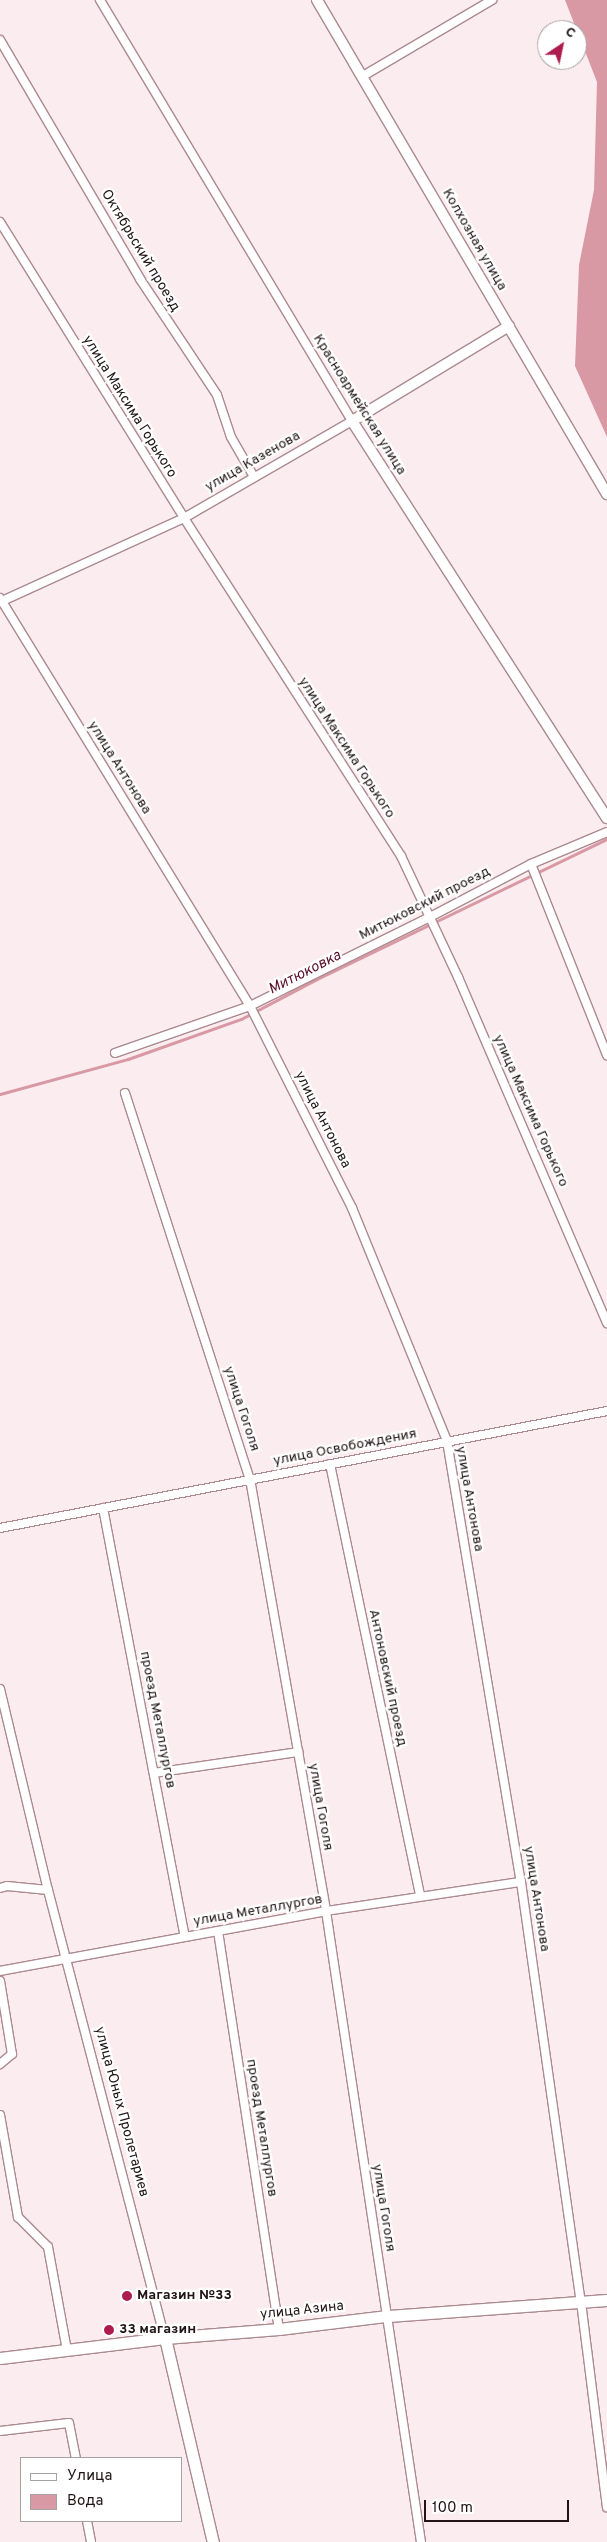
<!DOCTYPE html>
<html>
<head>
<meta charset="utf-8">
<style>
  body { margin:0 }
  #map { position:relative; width:607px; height:2542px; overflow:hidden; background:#fbecef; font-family:Overpass,sans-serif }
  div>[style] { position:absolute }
  .water>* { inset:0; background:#d898a4 }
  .stream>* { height:3px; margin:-1.5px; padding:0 1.5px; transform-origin:1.5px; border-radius:1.5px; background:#d898a4 }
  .roads { filter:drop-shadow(1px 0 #ab8a8f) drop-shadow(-1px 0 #ab8a8f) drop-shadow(0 1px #ab8a8f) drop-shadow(0 -1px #ab8a8f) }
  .minor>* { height:8px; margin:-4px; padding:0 4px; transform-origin:4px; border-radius:4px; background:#fff }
  .tertiary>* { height:10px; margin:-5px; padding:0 5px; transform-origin:5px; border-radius:5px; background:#fff }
  .secondary>* { height:11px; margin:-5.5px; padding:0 5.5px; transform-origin:5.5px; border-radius:5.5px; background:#fff }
  .dots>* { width:14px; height:14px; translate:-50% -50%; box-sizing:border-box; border:2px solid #fff; border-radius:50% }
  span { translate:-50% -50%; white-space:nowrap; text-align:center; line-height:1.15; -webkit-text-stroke:4.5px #fff; paint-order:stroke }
  .street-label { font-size:14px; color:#201416 }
  .poi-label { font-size:14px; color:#201416; font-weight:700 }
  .left { translate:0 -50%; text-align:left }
  .water-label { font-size:15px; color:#5b0f28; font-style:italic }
  .legend { position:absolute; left:20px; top:2457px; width:162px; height:65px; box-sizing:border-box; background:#fff; border:1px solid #a6a1a2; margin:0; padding:6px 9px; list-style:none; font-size:15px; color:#201416 }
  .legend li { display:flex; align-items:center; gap:10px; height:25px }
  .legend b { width:25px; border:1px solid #a6a1a2 }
  .north { position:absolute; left:537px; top:20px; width:50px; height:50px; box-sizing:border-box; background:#fff; border:1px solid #a6a1a2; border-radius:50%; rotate:34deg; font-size:14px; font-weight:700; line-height:20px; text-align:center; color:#201416 }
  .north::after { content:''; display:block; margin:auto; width:18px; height:22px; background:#ad1b4f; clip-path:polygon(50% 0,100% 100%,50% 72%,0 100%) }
  .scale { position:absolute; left:424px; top:2500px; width:145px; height:22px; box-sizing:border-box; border:2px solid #201416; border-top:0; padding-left:6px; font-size:15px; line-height:18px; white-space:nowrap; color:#201416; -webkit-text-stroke:4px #fff; paint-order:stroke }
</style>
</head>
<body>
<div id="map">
  <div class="water">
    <div style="clip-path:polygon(565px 0,607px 0,607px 437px,575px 366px,579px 265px,594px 190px,597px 82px)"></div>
  </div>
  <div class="stream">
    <div style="left:0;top:1094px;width:133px;rotate:-15.3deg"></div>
    <div style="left:128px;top:1059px;width:120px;rotate:-19.5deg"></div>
    <div style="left:241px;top:1019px;width:86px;rotate:-27.8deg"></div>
    <div style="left:317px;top:979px;width:322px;rotate:-25.8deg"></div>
  </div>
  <div class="roads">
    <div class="minor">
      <div style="left:0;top:40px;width:277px;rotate:59.6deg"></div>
      <div style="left:140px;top:279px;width:139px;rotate:56.4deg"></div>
      <div style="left:217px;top:395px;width:44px;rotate:71.6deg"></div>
      <div style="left:231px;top:437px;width:46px;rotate:60.1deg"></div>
      <div style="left:363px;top:76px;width:150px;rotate:-30.5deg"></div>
      <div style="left:0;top:222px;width:349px;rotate:58.1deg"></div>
      <div style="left:184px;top:518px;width:402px;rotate:57.3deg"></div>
      <div style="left:401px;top:856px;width:134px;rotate:64.8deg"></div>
      <div style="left:458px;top:977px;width:377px;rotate:66.7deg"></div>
      <div style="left:0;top:598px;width:479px;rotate:58.5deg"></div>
      <div style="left:250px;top:1006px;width:226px;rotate:63.2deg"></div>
      <div style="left:352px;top:1208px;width:252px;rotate:67.8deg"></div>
      <div style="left:447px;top:1441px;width:447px;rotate:80.5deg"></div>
      <div style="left:521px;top:1882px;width:424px;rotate:81.9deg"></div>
      <div style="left:581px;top:2302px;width:207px;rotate:82.8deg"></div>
      <div style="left:0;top:602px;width:202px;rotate:-24.5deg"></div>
      <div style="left:184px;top:518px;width:194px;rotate:-30deg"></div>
      <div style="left:352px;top:421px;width:491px;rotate:-120.9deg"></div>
      <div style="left:531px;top:864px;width:206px;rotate:68.3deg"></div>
      <div style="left:115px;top:1053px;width:143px;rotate:-19.2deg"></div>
      <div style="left:250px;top:1006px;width:201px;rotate:-26.3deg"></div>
      <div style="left:430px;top:917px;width:114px;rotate:-27.7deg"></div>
      <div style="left:531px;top:864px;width:82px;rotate:-22.8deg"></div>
      <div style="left:125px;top:1093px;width:406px;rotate:72.1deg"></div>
      <div style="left:250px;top:1479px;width:439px;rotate:80deg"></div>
      <div style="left:326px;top:1911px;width:638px;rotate:81.44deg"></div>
      <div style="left:330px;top:1464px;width:441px;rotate:78.2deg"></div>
      <div style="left:103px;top:1508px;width:436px;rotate:79.2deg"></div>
      <div style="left:0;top:1528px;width:618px;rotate:-10.91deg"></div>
      <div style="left:0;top:1689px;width:207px;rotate:76.6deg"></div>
      <div style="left:48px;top:1890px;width:463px;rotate:75.4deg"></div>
      <div style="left:154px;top:1773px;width:146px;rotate:-8.3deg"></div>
      <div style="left:0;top:1888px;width:7px;rotate:-16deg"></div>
      <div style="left:7px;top:1886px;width:41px;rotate:5.6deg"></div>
      <div style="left:218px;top:1931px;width:403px;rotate:81.3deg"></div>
      <div style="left:0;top:1971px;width:331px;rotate:-10.4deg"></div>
      <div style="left:326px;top:1911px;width:197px;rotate:-8.5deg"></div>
      <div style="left:0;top:1981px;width:74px;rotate:80.7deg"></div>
      <div style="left:12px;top:2054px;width:16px;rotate:140deg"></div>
      <div style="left:0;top:2115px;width:104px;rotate:80deg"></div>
      <div style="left:18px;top:2217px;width:42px;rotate:45deg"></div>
      <div style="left:48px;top:2247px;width:106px;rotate:79.6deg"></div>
      <div style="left:0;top:2431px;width:69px;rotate:-6.6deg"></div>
      <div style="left:69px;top:2423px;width:36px;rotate:79deg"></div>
      <div style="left:87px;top:2521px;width:21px;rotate:79deg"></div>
    </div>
    <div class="tertiary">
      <div style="left:317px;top:0;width:573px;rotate:59.59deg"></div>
      <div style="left:509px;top:326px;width:184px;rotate:148.8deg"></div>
      <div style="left:352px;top:421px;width:472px;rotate:57.3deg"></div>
    </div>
    <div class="secondary">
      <div style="left:165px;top:2338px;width:210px;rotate:76.8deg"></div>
      <div style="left:0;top:2358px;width:166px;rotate:-6.9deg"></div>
      <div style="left:165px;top:2338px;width:114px;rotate:-4.5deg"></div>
      <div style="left:279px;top:2329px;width:109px;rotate:-6.9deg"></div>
      <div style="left:387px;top:2316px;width:221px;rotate:-4.2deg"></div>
    </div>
  </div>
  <div class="dots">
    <div style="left:127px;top:2296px;background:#ad1b4f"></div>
    <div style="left:109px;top:2330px;background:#ad1b4f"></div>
  </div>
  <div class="street-label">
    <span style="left:474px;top:240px;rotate:60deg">Колхозная улица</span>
    <span style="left:140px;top:251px;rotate:59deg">Октябрьский проезд</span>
    <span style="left:359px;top:405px;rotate:58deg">Красноармейская улица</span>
    <span style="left:129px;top:407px;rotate:58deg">улица Максима Горького</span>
    <span style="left:253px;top:462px;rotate:-30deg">улица Казенова</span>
    <span style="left:346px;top:748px;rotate:57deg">улица Максима Горького</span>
    <span style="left:119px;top:768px;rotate:58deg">улица Антонова</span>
    <span style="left:425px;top:904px;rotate:-27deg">Митюковский проезд</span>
    <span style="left:530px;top:1111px;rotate:66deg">улица Максима Горького</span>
    <span style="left:322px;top:1120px;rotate:63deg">улица Антонова</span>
    <span style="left:241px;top:1409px;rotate:72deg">улица Гоголя</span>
    <span style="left:345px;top:1448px;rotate:-11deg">улица Освобождения</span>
    <span style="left:469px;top:1499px;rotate:80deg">улица Антонова</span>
    <span style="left:387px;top:1678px;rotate:78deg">Антоновский проезд</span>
    <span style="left:157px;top:1720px;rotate:79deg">проезд Металлургов</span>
    <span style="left:320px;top:1807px;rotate:80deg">улица Гоголя</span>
    <span style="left:536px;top:1899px;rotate:81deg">улица Антонова</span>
    <span style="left:258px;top:1911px;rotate:-10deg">улица Металлургов</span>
    <span style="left:121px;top:2112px;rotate:75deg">улица Юных Пролетариев</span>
    <span style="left:261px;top:2128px;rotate:81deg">проезд Металлургов</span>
    <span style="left:383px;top:2208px;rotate:81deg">улица Гоголя</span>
    <span style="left:302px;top:2311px;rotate:-6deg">улица Азина</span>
  </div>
  <div class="poi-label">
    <span class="left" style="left:137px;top:2296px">Магазин №33</span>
    <span class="left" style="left:119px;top:2330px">33 магазин</span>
  </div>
  <div class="water-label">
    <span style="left:305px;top:973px;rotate:-27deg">Митюковка</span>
  </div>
  <ul class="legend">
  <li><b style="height:6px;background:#fff"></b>Улица</li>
  <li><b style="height:14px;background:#d898a4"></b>Вода</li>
  </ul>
  <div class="north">С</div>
  <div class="scale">100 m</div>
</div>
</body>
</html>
